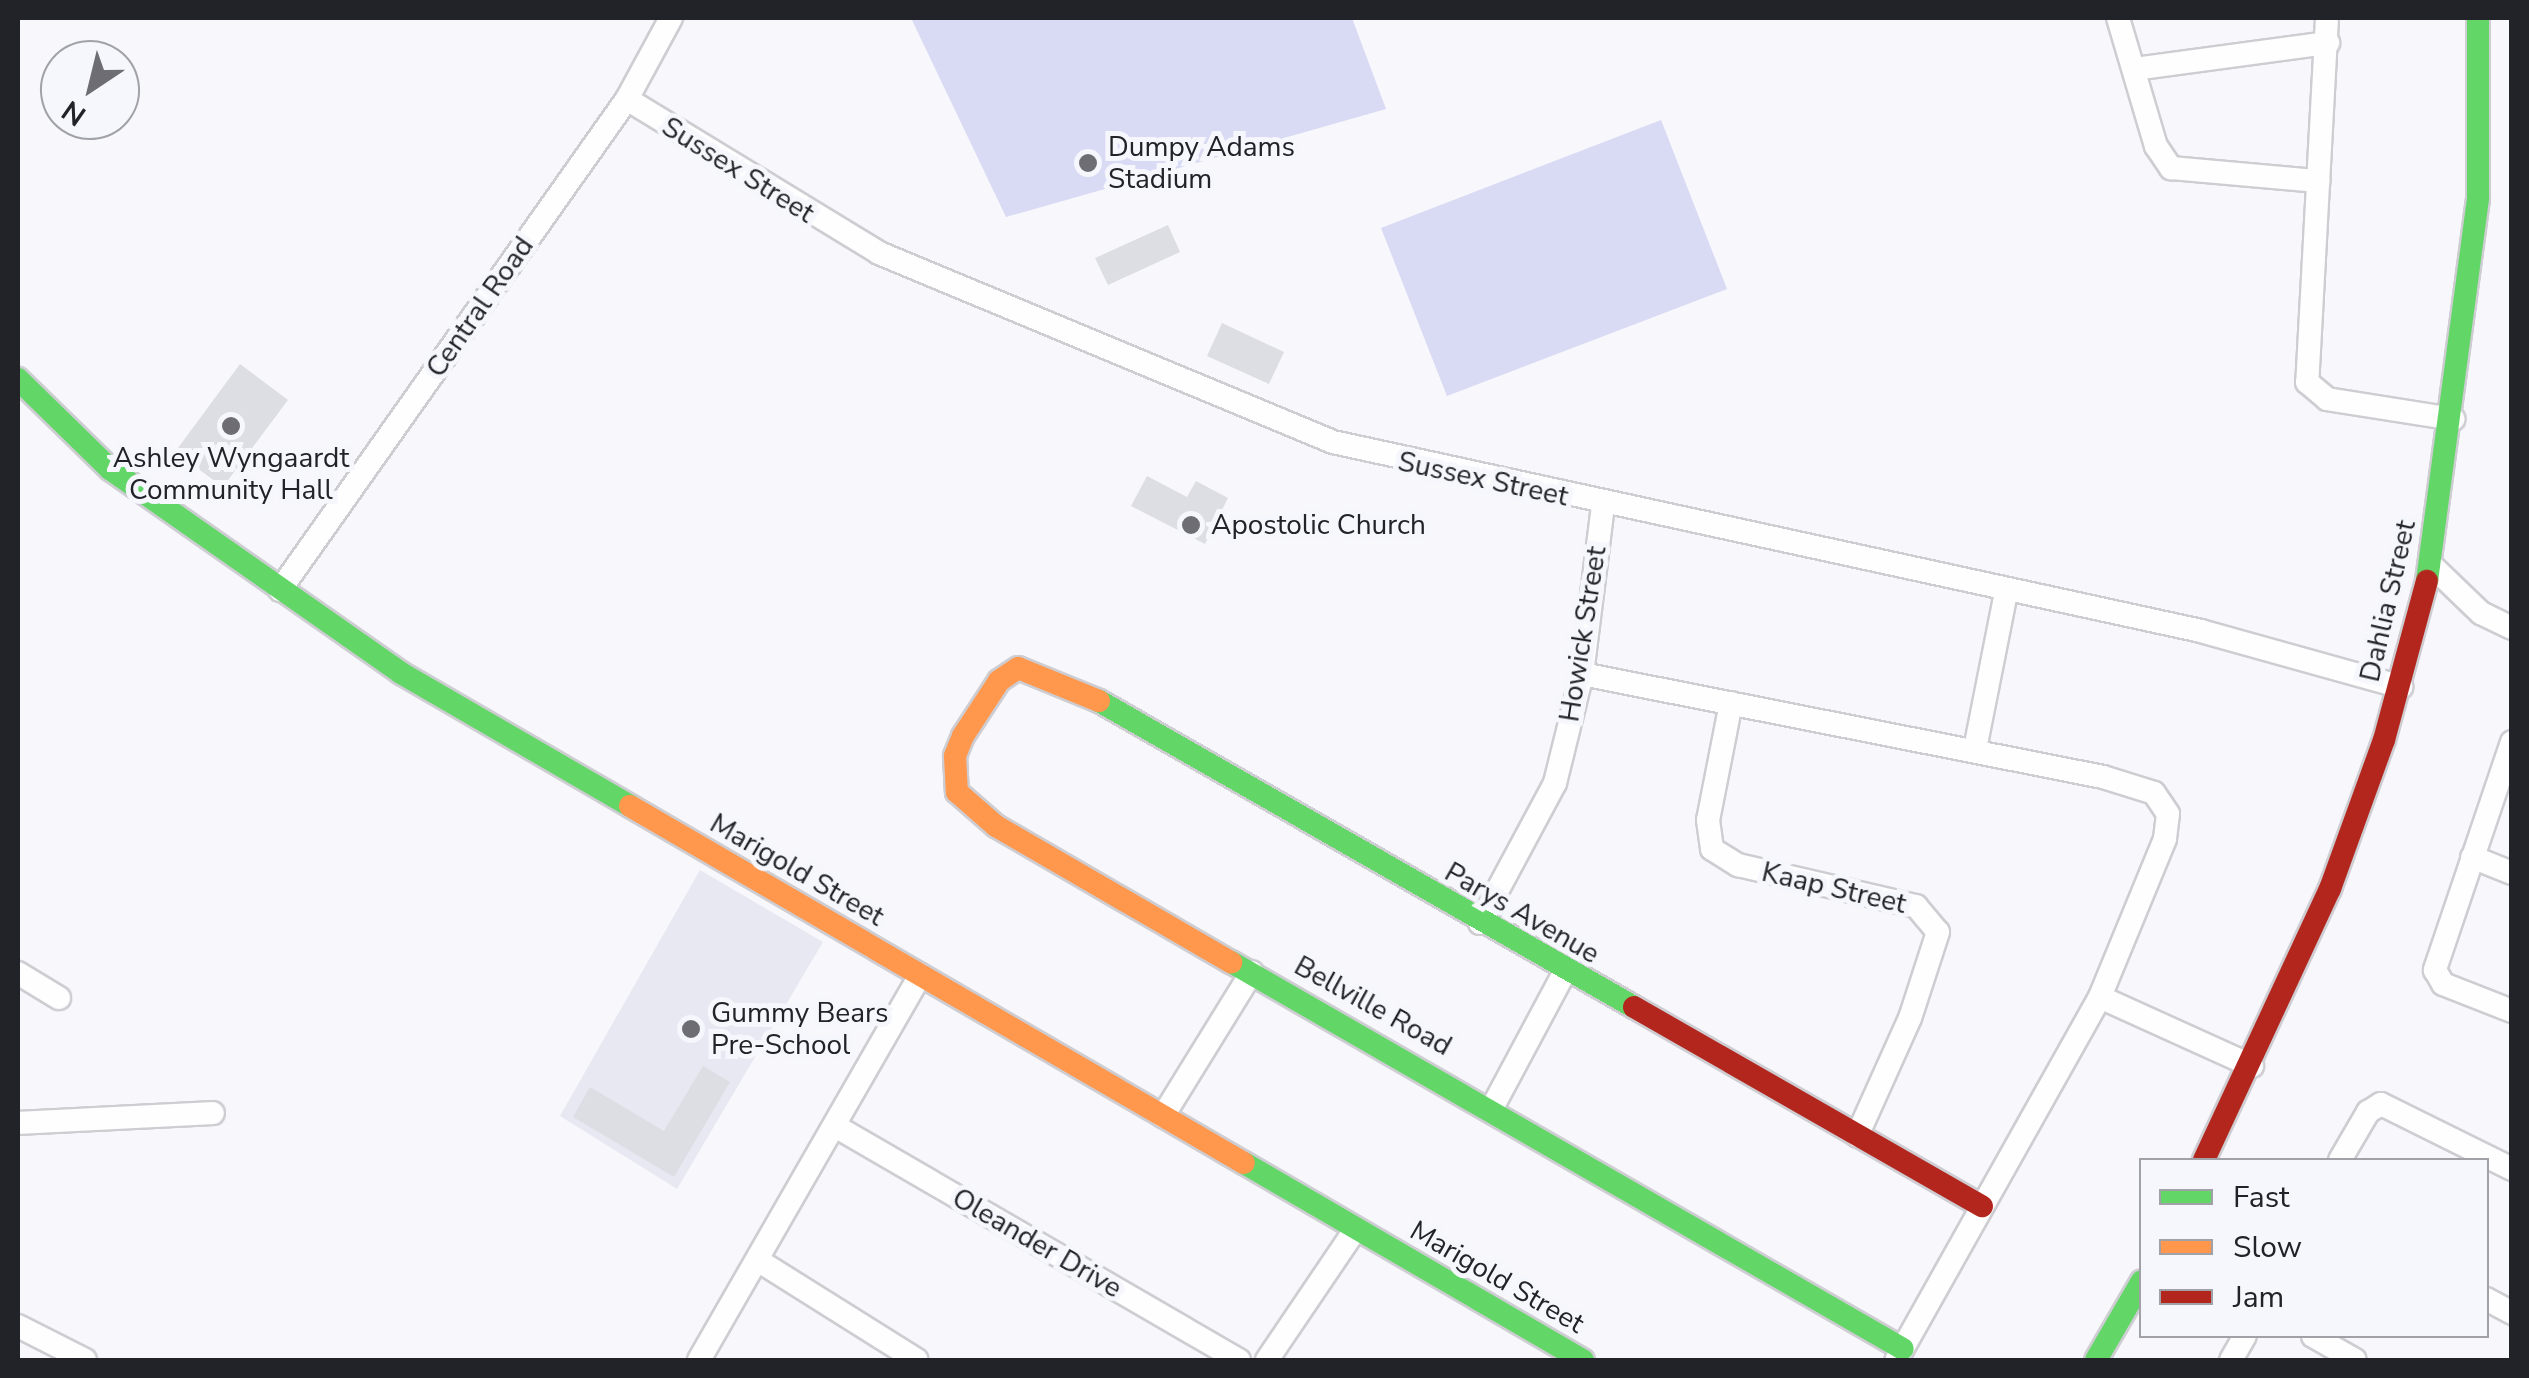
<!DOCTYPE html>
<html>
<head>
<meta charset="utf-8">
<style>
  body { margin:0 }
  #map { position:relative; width:2529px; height:1378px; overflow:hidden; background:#f7f7fc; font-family:"Nunito Sans",sans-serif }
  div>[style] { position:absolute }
  .built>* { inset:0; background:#e8e8f3 }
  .green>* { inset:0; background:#d9daf4 }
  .building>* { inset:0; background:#dddee3 }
  .roads { filter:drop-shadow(2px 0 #cdcdd2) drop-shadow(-2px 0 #cdcdd2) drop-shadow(0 2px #cdcdd2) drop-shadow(0 -2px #cdcdd2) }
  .street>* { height:22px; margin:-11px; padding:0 11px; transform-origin:11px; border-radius:11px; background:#fefeff }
  .fast>* { height:22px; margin:-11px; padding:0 11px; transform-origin:11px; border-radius:11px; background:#63d668 }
  .slow>* { height:22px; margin:-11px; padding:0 11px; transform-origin:11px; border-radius:11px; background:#ff974d }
  .jam>* { height:22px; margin:-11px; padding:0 11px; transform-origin:11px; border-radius:11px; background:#b3261e }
  .dots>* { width:28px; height:28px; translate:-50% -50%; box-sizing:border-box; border:5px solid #f6f6fd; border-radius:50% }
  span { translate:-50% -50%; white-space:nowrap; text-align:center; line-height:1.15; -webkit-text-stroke:10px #f6f6fd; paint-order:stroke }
  .poi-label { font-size:28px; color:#222329 }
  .left { translate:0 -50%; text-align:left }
  .street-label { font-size:28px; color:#222329 }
  .frame { position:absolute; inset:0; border:20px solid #222329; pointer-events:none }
  .legend { position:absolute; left:2139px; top:1158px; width:350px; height:180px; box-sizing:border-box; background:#f6f6fd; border:2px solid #a1a2a8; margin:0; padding:12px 18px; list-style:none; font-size:30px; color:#222329 }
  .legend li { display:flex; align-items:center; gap:20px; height:50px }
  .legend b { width:50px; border:2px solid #a1a2a8 }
  .north { position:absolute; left:40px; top:40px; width:100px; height:100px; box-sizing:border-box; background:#f6f6fd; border:2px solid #a1a2a8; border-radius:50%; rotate:215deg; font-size:28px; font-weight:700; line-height:40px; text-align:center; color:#222329 }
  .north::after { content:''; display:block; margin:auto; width:35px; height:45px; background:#6d6d73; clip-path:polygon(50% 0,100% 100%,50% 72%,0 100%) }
</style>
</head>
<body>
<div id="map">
  <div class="built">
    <div style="clip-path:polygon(700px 870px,823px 942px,677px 1189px,560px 1116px)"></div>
  </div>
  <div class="green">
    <div style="clip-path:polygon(911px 18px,1352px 18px,1386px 109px,1006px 217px)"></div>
    <div style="clip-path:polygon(1661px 120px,1727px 289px,1447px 396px,1381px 228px)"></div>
  </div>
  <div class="building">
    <div style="clip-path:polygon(1168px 225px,1180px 252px,1108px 285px,1095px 258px)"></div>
    <div style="clip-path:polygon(1222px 323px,1284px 352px,1269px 384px,1207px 356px)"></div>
    <div style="clip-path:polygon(240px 364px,288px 400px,223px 487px,175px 452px)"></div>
    <div style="clip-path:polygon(1147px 476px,1187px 497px,1196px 481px,1228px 498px,1205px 544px,1131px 506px)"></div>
    <div style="clip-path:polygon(703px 1066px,730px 1082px,674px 1177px,573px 1117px,590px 1087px,664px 1131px)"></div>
  </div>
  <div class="roads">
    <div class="street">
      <div style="left:2118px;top:18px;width:134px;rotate:73.5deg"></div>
      <div style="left:2156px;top:146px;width:27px;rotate:56deg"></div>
      <div style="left:2171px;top:168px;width:148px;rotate:5.1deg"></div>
      <div style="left:2327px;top:18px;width:365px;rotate:93.1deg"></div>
      <div style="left:2307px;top:382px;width:26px;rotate:40deg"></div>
      <div style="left:2327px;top:399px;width:128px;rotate:9deg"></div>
      <div style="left:2135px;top:69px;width:195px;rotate:-7.7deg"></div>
      <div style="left:627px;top:99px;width:295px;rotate:31.4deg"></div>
      <div style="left:879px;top:253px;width:492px;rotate:22.6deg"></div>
      <div style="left:1333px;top:442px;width:888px;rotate:12.28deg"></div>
      <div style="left:2201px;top:631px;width:208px;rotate:15.6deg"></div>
      <div style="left:2430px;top:564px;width:71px;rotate:43.9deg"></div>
      <div style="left:2481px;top:613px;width:34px;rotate:26deg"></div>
      <div style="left:280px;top:590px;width:601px;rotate:-54.75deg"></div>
      <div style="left:627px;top:99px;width:92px;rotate:-61.5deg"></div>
      <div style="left:1582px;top:674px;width:531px;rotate:11.18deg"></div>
      <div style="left:2103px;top:777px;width:53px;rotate:17.4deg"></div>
      <div style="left:2154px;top:793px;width:25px;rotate:56deg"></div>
      <div style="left:2168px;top:814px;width:25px;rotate:97deg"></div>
      <div style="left:2165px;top:839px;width:171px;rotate:112.4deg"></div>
      <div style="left:2100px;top:997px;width:416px;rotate:119.3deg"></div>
      <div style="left:1731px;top:703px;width:119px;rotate:101.1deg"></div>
      <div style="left:1708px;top:820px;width:29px;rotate:82deg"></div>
      <div style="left:1712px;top:849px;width:31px;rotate:32deg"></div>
      <div style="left:1738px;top:865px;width:183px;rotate:13deg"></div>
      <div style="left:1916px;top:906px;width:34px;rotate:50deg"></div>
      <div style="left:1938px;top:932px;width:90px;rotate:108deg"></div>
      <div style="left:1910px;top:1018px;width:129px;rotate:114.2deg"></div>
      <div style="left:2512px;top:742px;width:241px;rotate:108.7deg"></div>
      <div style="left:2435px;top:970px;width:16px;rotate:60deg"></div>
      <div style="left:2443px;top:984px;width:74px;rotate:21.4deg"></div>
      <div style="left:1975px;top:749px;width:160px;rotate:-78.8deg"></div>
      <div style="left:2472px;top:857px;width:43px;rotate:21.8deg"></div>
      <div style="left:1480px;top:923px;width:159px;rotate:-61.8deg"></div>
      <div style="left:1555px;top:783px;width:112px;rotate:-76.1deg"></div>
      <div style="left:1582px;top:674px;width:170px;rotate:-82.9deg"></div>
      <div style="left:18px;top:973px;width:48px;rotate:31.4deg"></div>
      <div style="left:2100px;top:997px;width:167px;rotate:24.4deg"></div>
      <div style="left:1492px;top:1108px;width:153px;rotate:-61.9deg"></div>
      <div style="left:1163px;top:1116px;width:169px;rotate:-58.3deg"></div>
      <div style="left:18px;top:1123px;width:195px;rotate:-2.9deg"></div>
      <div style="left:835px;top:1126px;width:467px;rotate:30.1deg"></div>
      <div style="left:2340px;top:1160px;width:56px;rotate:-59.7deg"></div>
      <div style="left:2368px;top:1112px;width:15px;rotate:-32deg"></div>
      <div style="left:2381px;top:1104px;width:146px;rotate:26.4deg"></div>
      <div style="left:759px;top:1261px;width:186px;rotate:32.1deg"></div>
      <div style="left:2486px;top:1299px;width:30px;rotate:28deg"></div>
      <div style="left:18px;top:1326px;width:75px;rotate:26.9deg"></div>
      <div style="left:2313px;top:1336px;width:48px;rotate:29.7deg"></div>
      <div style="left:699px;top:1360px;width:444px;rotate:-60.1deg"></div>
      <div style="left:1267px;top:1360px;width:157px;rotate:-55.9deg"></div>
      <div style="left:2231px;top:1360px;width:28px;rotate:-60deg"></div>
    </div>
    <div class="fast">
      <div style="left:18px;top:379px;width:129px;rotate:44.4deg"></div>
      <div style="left:110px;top:469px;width:355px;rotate:35deg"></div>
      <div style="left:401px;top:673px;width:265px;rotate:30.1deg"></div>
      <div style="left:2427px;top:581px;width:386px;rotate:-82.4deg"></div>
      <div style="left:2478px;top:198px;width:180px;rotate:-90deg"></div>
      <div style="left:1099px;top:701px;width:616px;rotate:29.77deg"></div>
      <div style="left:1231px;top:962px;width:775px;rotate:29.94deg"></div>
      <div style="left:1244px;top:1163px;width:392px;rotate:30.2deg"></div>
      <div style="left:2096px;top:1360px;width:91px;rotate:-59.8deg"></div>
    </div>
    <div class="slow">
      <div style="left:1099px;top:701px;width:87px;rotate:-157.8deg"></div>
      <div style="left:1018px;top:668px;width:23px;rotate:146deg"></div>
      <div style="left:999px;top:681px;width:66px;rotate:123.2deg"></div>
      <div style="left:963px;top:736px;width:22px;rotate:112deg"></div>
      <div style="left:955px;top:756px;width:36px;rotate:87deg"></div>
      <div style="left:957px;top:792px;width:52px;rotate:41.1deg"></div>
      <div style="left:996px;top:826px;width:272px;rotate:30.1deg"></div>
      <div style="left:630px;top:806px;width:710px;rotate:30.18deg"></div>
    </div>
    <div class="jam">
      <div style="left:1634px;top:1007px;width:401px;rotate:29.8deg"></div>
      <div style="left:2204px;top:1160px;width:299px;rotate:-65.1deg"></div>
      <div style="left:2330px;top:889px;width:158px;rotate:-70.1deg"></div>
      <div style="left:2384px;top:740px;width:165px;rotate:-74.9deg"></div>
    </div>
  </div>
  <div class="dots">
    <div style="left:1088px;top:163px;background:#6d6d73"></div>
    <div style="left:231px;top:426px;background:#6d6d73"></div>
    <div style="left:1191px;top:525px;background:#6d6d73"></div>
    <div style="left:691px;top:1029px;background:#6d6d73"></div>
  </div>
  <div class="poi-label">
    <span class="left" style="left:1108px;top:163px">Dumpy Adams<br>Stadium</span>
    <span style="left:231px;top:474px">Ashley Wyngaardt<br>Community Hall</span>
    <span class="left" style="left:1211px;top:525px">Apostolic Church</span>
    <span class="left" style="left:711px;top:1029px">Gummy Bears<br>Pre-School</span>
  </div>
  <div class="street-label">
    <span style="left:738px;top:170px;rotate:32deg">Sussex Street</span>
    <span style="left:480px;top:307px;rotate:-55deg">Central Road</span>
    <span style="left:1483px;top:479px;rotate:12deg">Sussex Street</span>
    <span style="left:2388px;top:601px;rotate:-77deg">Dahlia Street</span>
    <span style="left:1583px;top:634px;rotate:-81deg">Howick Street</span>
    <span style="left:797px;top:870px;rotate:30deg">Marigold Street</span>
    <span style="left:1834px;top:888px;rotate:13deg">Kaap Street</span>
    <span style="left:1522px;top:913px;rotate:30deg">Parys Avenue</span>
    <span style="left:1373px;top:1006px;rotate:29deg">Bellville Road</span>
    <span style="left:1037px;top:1243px;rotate:30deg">Oleander Drive</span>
    <span style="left:1497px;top:1277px;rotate:30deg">Marigold Street</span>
  </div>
  <div class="frame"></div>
  <ul class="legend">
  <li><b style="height:12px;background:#63d668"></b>Fast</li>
  <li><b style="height:12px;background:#ff974d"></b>Slow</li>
  <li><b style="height:12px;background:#b3261e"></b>Jam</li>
  </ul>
  <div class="north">N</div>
</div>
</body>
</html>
